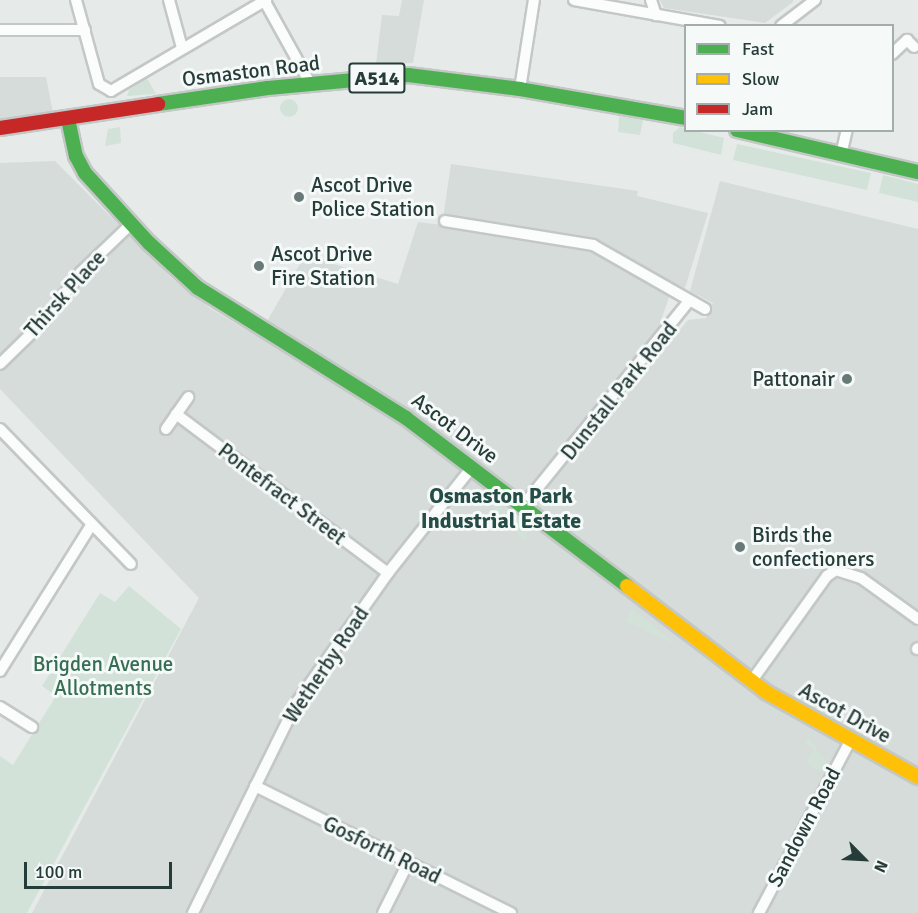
<!DOCTYPE html>
<html>
<head>
<meta charset="utf-8">
<style>
  body { margin:0 }
  #map { position:relative; width:918px; height:913px; overflow:hidden; background:#e6ebe9; font-family:Signika,sans-serif }
  div>[style] { position:absolute }
  .built>* { inset:0; background:#d5dcd9 }
  .green>* { inset:0; background:#d2e2d8 }
  .round { border-radius:50% }
  .roads { filter:drop-shadow(2px 0 #c3c8c6) drop-shadow(-2px 0 #c3c8c6) drop-shadow(0 2px #c3c8c6) drop-shadow(0 -2px #c3c8c6) }
  .street>* { height:10px; margin:-5px; padding:0 5px; transform-origin:5px; border-radius:5px; background:#fbfcfc }
  .fast>* { height:14px; margin:-7px; padding:0 7px; transform-origin:7px; border-radius:7px; background:#4caf50 }
  .slow>* { height:14px; margin:-7px; padding:0 7px; transform-origin:7px; border-radius:7px; background:#ffc107 }
  .jam>* { height:14px; margin:-7px; padding:0 7px; transform-origin:7px; border-radius:7px; background:#c62828 }
  .dots>* { width:16px; height:16px; translate:-50% -50%; box-sizing:border-box; border:3px solid #f5f9f8; border-radius:50% }
  span { translate:-50% -50%; white-space:nowrap; text-align:center; line-height:1.15; -webkit-text-stroke:6px #f5f9f8; paint-order:stroke }
  .shield-label span { padding:2px 4px; background:#f5f9f8; border:2px solid; border-radius:4px; -webkit-text-stroke-width:0 }
  .shield-label { font-size:20px; color:#263c39; font-weight:700 }
  .street-label { font-size:21px; color:#263c39 }
  .poi-label { font-size:21px; color:#263c39 }
  .left { translate:0 -50%; text-align:left }
  .right { translate:-100% -50%; text-align:right }
  .park-label { font-size:21px; color:#356e53 }
  .neighbourhood-label { font-size:22px; color:#254c47; font-weight:700 }
  .legend { position:absolute; left:684px; top:24px; width:210px; height:108px; box-sizing:border-box; background:#f5f9f8; border:2px solid #a2adac; margin:0; padding:8px 10px; list-style:none; font-size:18px; color:#263c39 }
  .legend li { display:flex; align-items:center; gap:12px; height:30px }
  .legend b { width:30px; border:2px solid #a2adac }
  .north { position:absolute; left:834px; top:829px; width:60px; height:60px; -webkit-text-stroke:4px #f5f9f8; paint-order:stroke; rotate:114deg; font-size:16px; font-weight:700; line-height:24px; text-align:center; color:#263c39 }
  .north::after { content:''; display:block; margin:auto; width:21px; height:27px; background:#263c39; clip-path:polygon(50% 0,100% 100%,50% 72%,0 100%) }
  .scale { position:absolute; left:24px; top:862px; width:148px; height:27px; box-sizing:border-box; border:3px solid #263c39; border-top:0; padding-left:8px; font-size:18px; line-height:21px; white-space:nowrap; color:#263c39; -webkit-text-stroke:4px #f5f9f8; paint-order:stroke }
</style>
</head>
<body>
<div id="map">
  <div class="built">
    <div style="clip-path:polygon(402px 0,424px 0,413px 63px,376px 64px,382px 15px,399px 16px)"></div>
    <div style="clip-path:polygon(660px 0,793px 0,793px 2px,765px 23px,664px 8px)"></div>
    <div style="clip-path:polygon(0 77px,46px 77px,53px 113px,0 123px)"></div>
    <div style="clip-path:polygon(55px 161px,174px 280px,211px 309px,258px 337px,305px 255px,398px 284px,418px 222px,442px 225px,451px 164px,638px 191px,637px 196px,708px 213px,685px 288px,671px 282px,665px 293px,669px 297px,659px 327px,597px 403px,611px 414px,688px 320px,706px 318px,713px 303px,690px 291px,720px 181px,918px 229px,918px 913px,32px 913px,199px 598px,0 389px,0 163px)"></div>
  </div>
  <div class="green">
    <div style="clip-path:polygon(147px 78px,156px 94px,127px 96px,129px 90px)"></div>
    <div class="round" style="left:280px;top:99px;width:18px;height:18px"></div>
    <div style="clip-path:polygon(619px 116px,643px 120px,640px 135px,618px 132px)"></div>
    <div style="clip-path:polygon(120px 127px,121px 143px,105px 146px,108px 129px)"></div>
    <div style="clip-path:polygon(680px 127px,724px 138px,721px 155px,673px 143px,673px 133px)"></div>
    <div style="clip-path:polygon(737px 144px,871px 173px,867px 190px,733px 160px)"></div>
    <div style="clip-path:polygon(883px 175px,918px 184px,918px 202px,879px 193px)"></div>
    <div style="clip-path:polygon(486px 496px,529px 528px,524px 541px,484px 497px)"></div>
    <div style="clip-path:polygon(129px 586px,181px 629px,27px 913px,0 913px,0 756px,13px 765px,56px 696px,42px 686px,100px 593px,115px 602px)"></div>
    <div style="clip-path:polygon(632px 609px,674px 642px,673px 644px,626px 621px)"></div>
    <div style="clip-path:polygon(808px 737px,826px 762px,821px 772px,806px 763px,814px 749px,805px 744px)"></div>
  </div>
  <div class="roads">
    <div class="street">
      <div style="left:76px;top:0;width:87px;rotate:74.7deg"></div>
      <div style="left:99px;top:84px;width:14px;rotate:30deg"></div>
      <div style="left:111px;top:91px;width:180px;rotate:-30.4deg"></div>
      <div style="left:169px;top:0;width:50px;rotate:74.8deg"></div>
      <div style="left:264px;top:0;width:95px;rotate:61deg"></div>
      <div style="left:574px;top:0;width:148px;rotate:10.1deg"></div>
      <div style="left:651px;top:0;width:16px;rotate:72deg"></div>
      <div style="left:781px;top:26px;width:43px;rotate:-37.4deg"></div>
      <div style="left:0;top:30px;width:85px"></div>
      <div style="left:892px;top:54px;width:21px;rotate:-43deg"></div>
      <div style="left:907px;top:40px;width:10px;rotate:45deg"></div>
      <div style="left:520px;top:89px;width:90px;rotate:-81.1deg"></div>
      <div style="left:841px;top:155px;width:26px;rotate:-77deg"></div>
      <div style="left:445px;top:221px;width:150px;rotate:9.2deg"></div>
      <div style="left:593px;top:245px;width:129px;rotate:29.7deg"></div>
      <div style="left:0;top:364px;width:62px;rotate:-44.3deg"></div>
      <div style="left:44px;top:321px;width:61px;rotate:-52.9deg"></div>
      <div style="left:81px;top:272px;width:69px;rotate:-43.8deg"></div>
      <div style="left:176px;top:414px;width:265px;rotate:36.9deg"></div>
      <div style="left:0;top:429px;width:188px;rotate:45.9deg"></div>
      <div style="left:166px;top:429px;width:39px;rotate:-55deg"></div>
      <div style="left:523px;top:506px;width:264px;rotate:-51deg"></div>
      <div style="left:917px;top:649px;width:1px;rotate:-45deg"></div>
      <div style="left:0;top:671px;width:173px;rotate:-58deg"></div>
      <div style="left:751px;top:682px;width:130px;rotate:-54.4deg"></div>
      <div style="left:827px;top:576px;width:11px;rotate:-34deg"></div>
      <div style="left:836px;top:570px;width:26px;rotate:18deg"></div>
      <div style="left:861px;top:578px;width:70px;rotate:35.7deg"></div>
      <div style="left:0;top:707px;width:38px;rotate:32deg"></div>
      <div style="left:255px;top:786px;width:286px;rotate:26.4deg"></div>
      <div style="left:193px;top:913px;width:235px;rotate:-63.8deg"></div>
      <div style="left:297px;top:702px;width:158px;rotate:-54.8deg"></div>
      <div style="left:388px;top:573px;width:135px;rotate:-51.6deg"></div>
      <div style="left:383px;top:913px;width:56px;rotate:-63.4deg"></div>
      <div style="left:759px;top:913px;width:195px;rotate:-62.1deg"></div>
    </div>
    <div class="fast">
      <div style="left:158px;top:104px;width:111px;rotate:-8.3deg"></div>
      <div style="left:268px;top:88px;width:141px;rotate:-5.3deg"></div>
      <div style="left:408px;top:75px;width:113px;rotate:7.1deg"></div>
      <div style="left:520px;top:89px;width:169px;rotate:9.9deg"></div>
      <div style="left:68px;top:119px;width:38px;rotate:78deg"></div>
      <div style="left:76px;top:156px;width:19px;rotate:62deg"></div>
      <div style="left:85px;top:173px;width:95px;rotate:47.6deg"></div>
      <div style="left:149px;top:243px;width:67px;rotate:42.6deg"></div>
      <div style="left:198px;top:288px;width:245px;rotate:32deg"></div>
      <div style="left:406px;top:418px;width:278px;rotate:37.2deg"></div>
      <div style="left:737px;top:130px;width:186px;rotate:13.1deg"></div>
    </div>
    <div class="slow">
      <div style="left:627px;top:586px;width:175px;rotate:37.3deg"></div>
      <div style="left:766px;top:692px;width:174px;rotate:29.2deg"></div>
    </div>
    <div class="jam">
      <div style="left:0;top:128px;width:160px;rotate:-8.6deg"></div>
    </div>
  </div>
  <div class="dots">
    <div style="left:299px;top:197px;background:#697977"></div>
    <div style="left:259px;top:266px;background:#697977"></div>
    <div style="left:847px;top:379px;background:#697977"></div>
    <div style="left:740px;top:547px;background:#697977"></div>
  </div>
  <div class="shield-label">
    <span style="left:377px;top:78px">A514</span>
  </div>
  <div class="street-label">
    <span style="left:251px;top:71px;rotate:-7deg">Osmaston Road</span>
    <span style="left:65px;top:294px;rotate:-48deg">Thirsk Place</span>
    <span style="left:619px;top:391px;rotate:-51deg">Dunstall Park Road</span>
    <span style="left:455px;top:428px;rotate:37deg">Ascot Drive</span>
    <span style="left:282px;top:494px;rotate:37deg">Pontefract Street</span>
    <span style="left:326px;top:665px;rotate:-56deg">Wetherby Road</span>
    <span style="left:845px;top:713px;rotate:29deg">Ascot Drive</span>
    <span style="left:804px;top:827px;rotate:-62deg">Sandown Road</span>
    <span style="left:382px;top:850px;rotate:26deg">Gosforth Road</span>
  </div>
  <div class="poi-label">
    <span class="left" style="left:311px;top:197px">Ascot Drive<br>Police Station</span>
    <span class="left" style="left:271px;top:266px">Ascot Drive<br>Fire Station</span>
    <span class="right" style="left:835px;top:379px">Pattonair</span>
    <span class="left" style="left:752px;top:547px">Birds the<br>confectioners</span>
  </div>
  <div class="park-label">
    <span style="left:103px;top:676px">Brigden Avenue<br>Allotments</span>
  </div>
  <div class="neighbourhood-label">
    <span style="left:501px;top:508px">Osmaston Park<br>Industrial Estate</span>
  </div>
  <ul class="legend">
  <li><b style="height:8px;background:#4caf50"></b>Fast</li>
  <li><b style="height:8px;background:#ffc107"></b>Slow</li>
  <li><b style="height:8px;background:#c62828"></b>Jam</li>
  </ul>
  <div class="north">N</div>
  <div class="scale">100 m</div>
</div>
</body>
</html>
